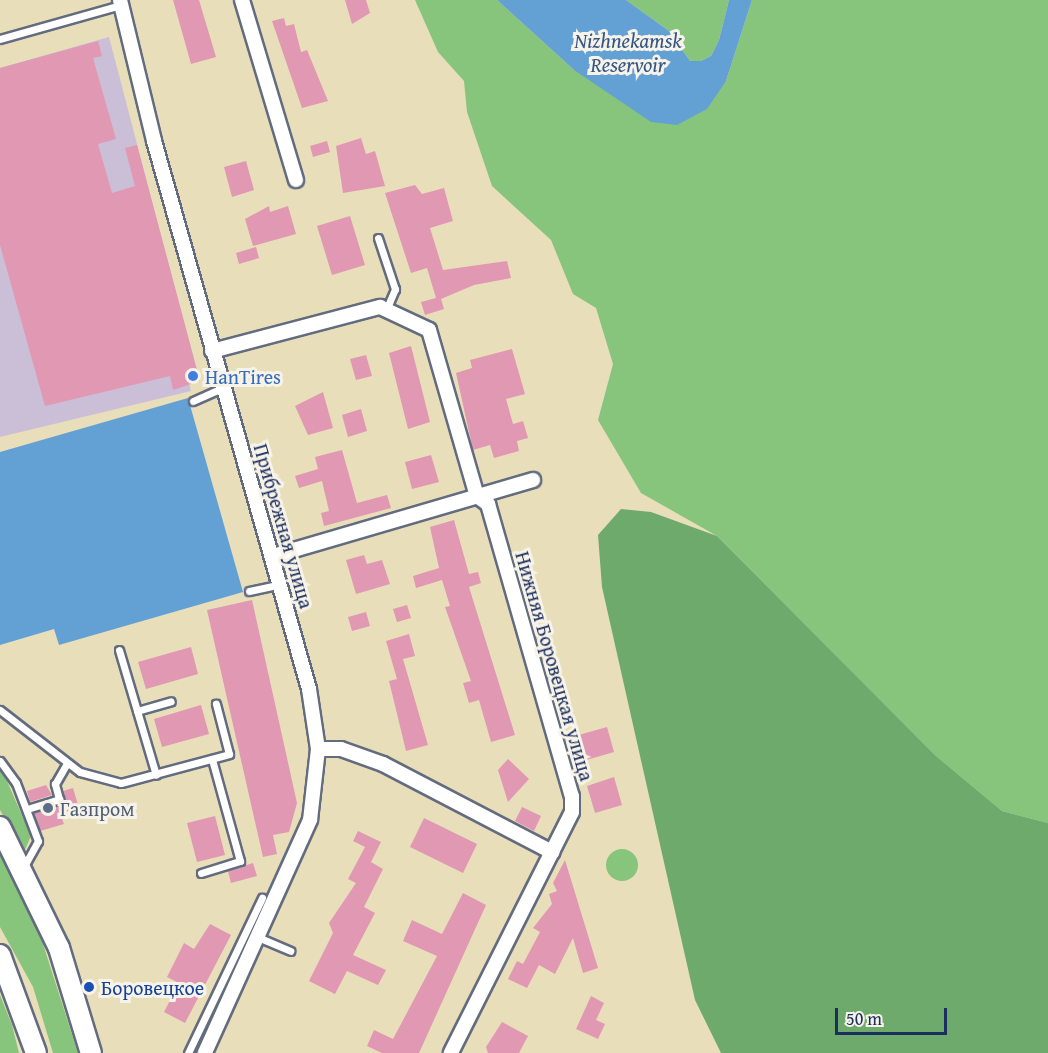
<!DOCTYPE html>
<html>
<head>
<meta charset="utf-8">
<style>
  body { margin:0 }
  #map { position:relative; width:1048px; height:1053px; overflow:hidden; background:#e8deba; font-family:"Gentium Book Plus",serif }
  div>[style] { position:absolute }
  .industrial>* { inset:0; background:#cabfd7 }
  .green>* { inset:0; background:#87c57c }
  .round { border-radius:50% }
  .forest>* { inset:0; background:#6daa6c }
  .water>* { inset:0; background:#63a1d5 }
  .building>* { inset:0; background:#e098b3 }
  .roads { filter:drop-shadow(2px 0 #636c7e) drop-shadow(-2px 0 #636c7e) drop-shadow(0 2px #636c7e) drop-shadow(0 -2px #636c7e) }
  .service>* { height:7px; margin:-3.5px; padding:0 3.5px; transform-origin:3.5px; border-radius:3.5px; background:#fff }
  .minor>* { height:14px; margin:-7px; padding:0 7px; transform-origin:7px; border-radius:7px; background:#fff }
  .secondary>* { height:20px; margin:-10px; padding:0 10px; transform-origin:10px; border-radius:10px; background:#fff }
  .dots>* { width:16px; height:16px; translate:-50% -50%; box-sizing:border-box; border:3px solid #f7f3e8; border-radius:50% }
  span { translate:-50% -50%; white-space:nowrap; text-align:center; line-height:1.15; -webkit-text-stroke:6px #f7f3e8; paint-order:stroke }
  .shop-label { font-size:20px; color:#366cbe }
  .left { translate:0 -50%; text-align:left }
  .street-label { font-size:20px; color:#1b2f5e }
  .service-label { font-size:20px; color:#4e5e75 }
  .transit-label { font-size:20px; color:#164399 }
  .water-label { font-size:21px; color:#345788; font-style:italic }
  .scale { position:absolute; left:835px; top:1008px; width:112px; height:27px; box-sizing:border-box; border:3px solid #1b2f5e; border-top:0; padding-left:8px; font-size:18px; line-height:21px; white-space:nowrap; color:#1b2f5e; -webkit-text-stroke:4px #f7f3e8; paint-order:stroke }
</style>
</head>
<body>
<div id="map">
  <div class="industrial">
    <div style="clip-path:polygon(109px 37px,191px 350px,180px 353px,191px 391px,0 437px,0 68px)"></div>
  </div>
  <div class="green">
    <div style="clip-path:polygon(415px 0,497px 0,574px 70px,726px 81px,752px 0,1048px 0,1048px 823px,1002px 811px,936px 756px,717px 536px,641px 493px,598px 420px,613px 364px,596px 308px,573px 294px,551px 240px,492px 186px,467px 112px,464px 81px,438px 52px)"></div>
    <div style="clip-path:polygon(626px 0,729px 0,719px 40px,711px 56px,701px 61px,690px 61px,669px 31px)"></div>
    <div style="clip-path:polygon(0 765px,31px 836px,24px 852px,0 810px)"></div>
    <div class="round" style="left:606px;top:849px;width:32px;height:32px"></div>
    <div style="clip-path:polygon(0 849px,42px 941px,78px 1053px,53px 1053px,33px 987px,0 927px)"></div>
    <div style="clip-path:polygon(0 995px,12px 1025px,19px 1053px,0 1053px)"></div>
  </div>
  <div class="forest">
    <div style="clip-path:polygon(621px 509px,651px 512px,717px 536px,936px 756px,1002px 811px,1048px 823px,1048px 1053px,721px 1053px,695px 1000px,602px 587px,598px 535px)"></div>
  </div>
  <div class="water">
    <div style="clip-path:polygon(497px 0,626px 0,669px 31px,690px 61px,701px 61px,711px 56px,719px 40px,729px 0,752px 0,726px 81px,707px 109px,677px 125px,651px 122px,574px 70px)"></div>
    <div style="clip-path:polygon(188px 398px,243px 592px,59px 645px,54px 629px,0 645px,0 452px)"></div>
  </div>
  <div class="building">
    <div style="clip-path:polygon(173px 0,199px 0,216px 57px,191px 64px)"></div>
    <div style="clip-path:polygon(345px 0,366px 0,370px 13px,352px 24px)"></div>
    <div style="clip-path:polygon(284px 18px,286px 26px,294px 24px,301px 52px,307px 50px,328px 101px,302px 108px,272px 21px)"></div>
    <div style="clip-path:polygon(98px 41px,102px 56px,93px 58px,116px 139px,98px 144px,112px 193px,135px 186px,125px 148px,137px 145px,200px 381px,173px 390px,170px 376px,45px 406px,0 245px,0 68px)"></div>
    <div style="clip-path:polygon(361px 138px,366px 154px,375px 151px,385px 186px,343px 193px,336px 146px)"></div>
    <div style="clip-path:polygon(327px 141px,330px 152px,313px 157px,310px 146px)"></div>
    <div style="clip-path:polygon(246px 161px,254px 190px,232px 197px,224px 167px)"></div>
    <div style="clip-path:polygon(415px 185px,422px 194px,444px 188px,453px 221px,430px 228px,443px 270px,507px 261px,511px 278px,474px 285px,441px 299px,444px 309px,425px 315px,421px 302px,436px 298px,427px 268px,411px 273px,385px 193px)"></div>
    <div style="clip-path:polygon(269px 206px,270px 212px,288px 206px,296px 234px,253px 246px,245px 219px)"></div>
    <div style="clip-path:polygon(350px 216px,365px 265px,332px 275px,317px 226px)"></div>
    <div style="clip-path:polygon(256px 247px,259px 258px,239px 264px,236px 253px)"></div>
    <div style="clip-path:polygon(411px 346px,430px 422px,408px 429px,389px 353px)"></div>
    <div style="clip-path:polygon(512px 349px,525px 394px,506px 399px,513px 424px,523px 421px,528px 438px,517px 441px,519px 451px,494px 458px,490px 445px,473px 450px,456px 373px,472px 368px,470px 360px)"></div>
    <div style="clip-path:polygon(366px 355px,372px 376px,356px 380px,350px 359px)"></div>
    <div style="clip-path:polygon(323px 392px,333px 428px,308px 435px,295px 406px)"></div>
    <div style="clip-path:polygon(361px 409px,367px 431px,348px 437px,342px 415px)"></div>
    <div style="clip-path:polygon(342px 450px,357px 503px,387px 495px,391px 508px,324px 526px,321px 513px,329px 511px,322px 481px,299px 488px,295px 476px,318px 469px,315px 457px)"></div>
    <div style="clip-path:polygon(431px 455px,439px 482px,412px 489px,405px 462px)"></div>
    <div style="clip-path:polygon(454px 520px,469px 574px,478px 572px,481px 583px,469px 587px,515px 735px,491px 742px,479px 700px,469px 703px,463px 683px,471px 681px,445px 607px,450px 606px,442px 580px,416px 588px,413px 576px,439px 568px,430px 527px)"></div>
    <div style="clip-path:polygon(364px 555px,367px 564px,382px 560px,390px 584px,356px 594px,346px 560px)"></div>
    <div style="clip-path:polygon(252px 600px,297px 803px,289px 832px,273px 835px,277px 854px,263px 857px,207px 610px)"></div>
    <div style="clip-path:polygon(407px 605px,411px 618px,397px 622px,393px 609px)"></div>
    <div style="clip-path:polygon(366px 612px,370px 626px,352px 631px,348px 617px)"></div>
    <div style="clip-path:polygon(409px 634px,415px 656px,403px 659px,428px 745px,406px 751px,389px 681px,397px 679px,386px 641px)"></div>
    <div style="clip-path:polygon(191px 647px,198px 674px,146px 689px,138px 662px)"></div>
    <div style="clip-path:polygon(201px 705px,209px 734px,162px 747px,154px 719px)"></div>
    <div style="clip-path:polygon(607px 727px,614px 752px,583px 761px,575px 736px)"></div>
    <div style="clip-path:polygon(508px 759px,529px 779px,508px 802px,498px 770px)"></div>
    <div style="clip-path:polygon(614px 777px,622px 805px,595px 813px,587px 786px)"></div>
    <div style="clip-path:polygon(46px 785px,52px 795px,30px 802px,27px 791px)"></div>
    <div style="clip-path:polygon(73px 788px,79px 808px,60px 813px,64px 824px,40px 831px,33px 813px,63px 803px,63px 791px)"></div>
    <div style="clip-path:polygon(522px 807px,541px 816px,534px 831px,515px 821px)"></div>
    <div style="clip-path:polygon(215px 816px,225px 855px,197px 862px,187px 823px)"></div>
    <div style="clip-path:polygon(424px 818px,477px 844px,463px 873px,410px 847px)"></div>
    <div style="clip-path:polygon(358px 831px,381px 842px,371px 862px,383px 869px,364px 907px,375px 913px,353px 955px,386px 970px,378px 985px,347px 971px,335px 994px,309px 981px,333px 933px,329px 923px,356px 883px,348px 879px,365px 847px,353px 841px)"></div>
    <div style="clip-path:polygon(565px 860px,598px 968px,583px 973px,573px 938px,555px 974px,539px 965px,527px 988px,508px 979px,517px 961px,523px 964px,540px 932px,533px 928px,552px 904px,549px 894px,557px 891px,553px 883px)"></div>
    <div style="clip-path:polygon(253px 863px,257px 876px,231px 883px,228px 871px)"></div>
    <div style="clip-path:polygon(463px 893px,486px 905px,419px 1053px,382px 1053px,367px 1046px,374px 1030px,393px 1039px,437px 956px,403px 941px,412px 920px,442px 934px)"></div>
    <div style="clip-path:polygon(210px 924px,231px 935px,185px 1023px,164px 1012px,179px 983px,167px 977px,184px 943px,194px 949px)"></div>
    <div style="clip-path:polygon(591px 996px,604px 1003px,596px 1020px,605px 1024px,598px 1039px,576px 1029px)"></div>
    <div style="clip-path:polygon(502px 1022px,528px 1036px,519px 1053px,488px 1053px,486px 1047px)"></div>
  </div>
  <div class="roads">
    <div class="service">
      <div style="left:0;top:39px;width:126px;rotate:-15.7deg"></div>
      <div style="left:378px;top:238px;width:54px;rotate:71.6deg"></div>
      <div style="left:395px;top:289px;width:23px;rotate:113deg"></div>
      <div style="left:193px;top:401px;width:32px;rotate:-24deg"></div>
      <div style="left:249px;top:591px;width:33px;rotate:-12deg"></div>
      <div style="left:119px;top:650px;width:130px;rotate:73.5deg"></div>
      <div style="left:0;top:710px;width:101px;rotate:37.8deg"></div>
      <div style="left:80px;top:772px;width:42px;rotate:15deg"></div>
      <div style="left:121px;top:783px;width:112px;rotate:-15deg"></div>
      <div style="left:229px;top:754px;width:52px;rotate:-104.6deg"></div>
      <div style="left:137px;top:711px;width:35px;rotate:-16deg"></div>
      <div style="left:0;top:761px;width:27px;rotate:54deg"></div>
      <div style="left:16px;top:783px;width:62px;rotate:69.2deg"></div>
      <div style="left:38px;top:841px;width:29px;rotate:119deg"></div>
      <div style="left:27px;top:809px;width:34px;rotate:-17deg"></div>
      <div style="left:59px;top:799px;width:16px;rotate:-105deg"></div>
      <div style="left:55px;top:784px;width:24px;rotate:-60deg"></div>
      <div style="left:201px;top:873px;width:41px;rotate:-17.1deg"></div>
      <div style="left:240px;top:861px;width:106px;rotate:-105.4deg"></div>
      <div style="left:260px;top:938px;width:33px;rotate:23deg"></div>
      <div style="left:188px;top:1053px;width:172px;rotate:-64.5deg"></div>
    </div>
    <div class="minor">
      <div style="left:120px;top:0;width:145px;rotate:76.4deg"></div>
      <div style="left:154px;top:141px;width:569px;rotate:74.21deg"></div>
      <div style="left:309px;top:689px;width:61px;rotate:81.5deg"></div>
      <div style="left:318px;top:749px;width:71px;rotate:96.4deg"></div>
      <div style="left:310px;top:820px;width:256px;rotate:114.3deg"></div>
      <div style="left:242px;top:0;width:188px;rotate:73.3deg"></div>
      <div style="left:212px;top:351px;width:174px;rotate:-14.7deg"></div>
      <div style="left:380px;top:307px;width:54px;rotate:25.1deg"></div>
      <div style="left:429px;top:330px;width:173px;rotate:73.9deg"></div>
      <div style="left:477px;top:496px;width:14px;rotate:36deg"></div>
      <div style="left:488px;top:504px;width:304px;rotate:74deg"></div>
      <div style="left:572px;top:796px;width:16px;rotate:90deg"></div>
      <div style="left:572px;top:812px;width:270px;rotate:116.7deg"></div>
      <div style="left:273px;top:556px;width:271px;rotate:-16.3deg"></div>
      <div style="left:318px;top:749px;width:23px"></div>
      <div style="left:341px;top:749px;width:45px;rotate:19.7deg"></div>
      <div style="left:383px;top:764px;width:191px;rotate:27.5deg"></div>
    </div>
    <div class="secondary">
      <div style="left:0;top:827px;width:135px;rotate:64deg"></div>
      <div style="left:59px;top:948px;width:110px;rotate:73.1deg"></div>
      <div style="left:0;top:955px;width:104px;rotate:69.8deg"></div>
    </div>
  </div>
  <div class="dots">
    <div style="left:193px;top:376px;background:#3f7fe0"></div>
    <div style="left:48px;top:808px;background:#5c6f8a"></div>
    <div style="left:89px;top:987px;background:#1a4fb4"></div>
  </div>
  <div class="shop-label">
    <span class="left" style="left:205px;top:376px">HanTires</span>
  </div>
  <div class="street-label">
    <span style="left:284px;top:526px;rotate:74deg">Прибрежная улица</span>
    <span style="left:555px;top:666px;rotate:74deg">Нижняя Боровецкая улица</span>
  </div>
  <div class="service-label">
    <span class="left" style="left:60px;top:808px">Газпром</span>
  </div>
  <div class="transit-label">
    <span class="left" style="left:101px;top:987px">Боровецкое</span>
  </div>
  <div class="water-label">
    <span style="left:628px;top:53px">Nizhnekamsk<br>Reservoir</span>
  </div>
  <div class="scale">50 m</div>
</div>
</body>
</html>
